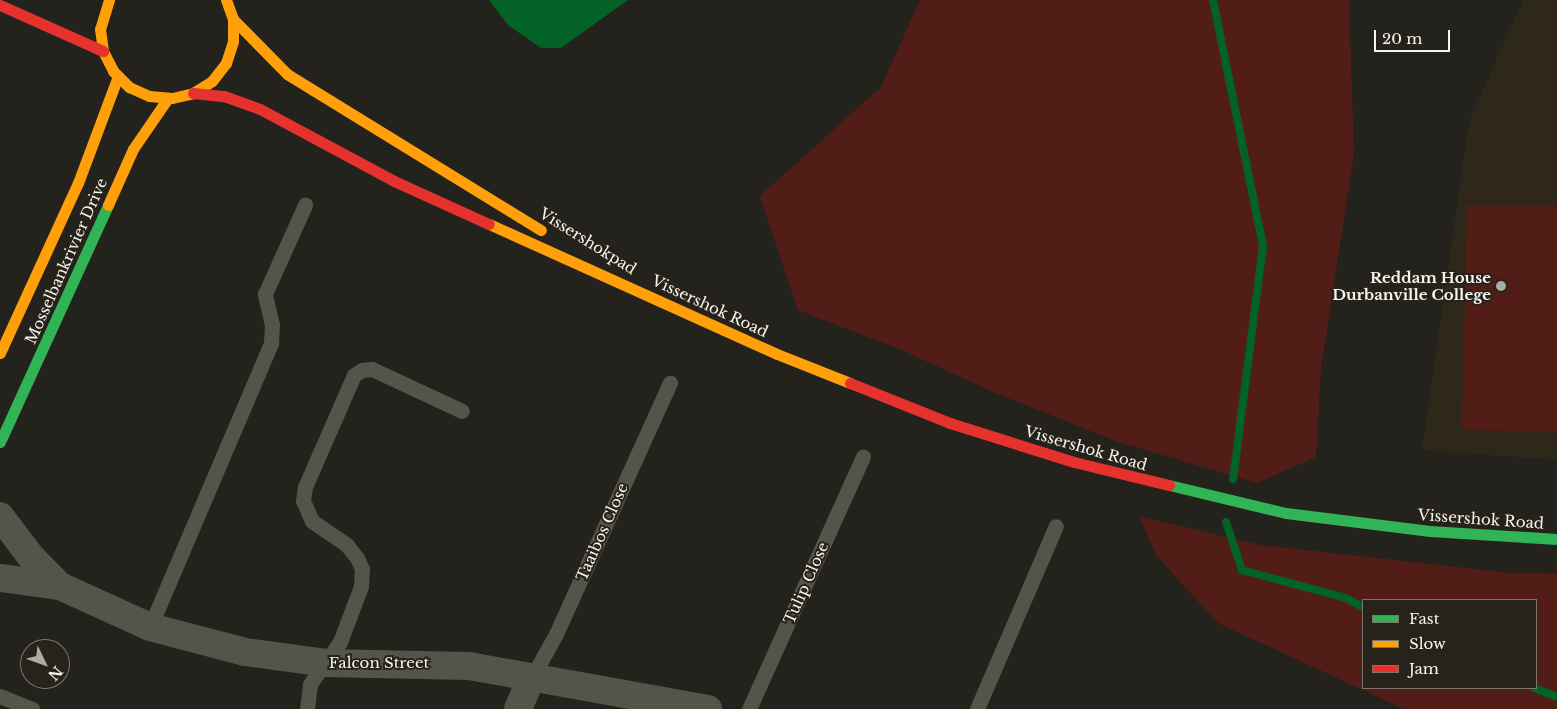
<!DOCTYPE html>
<html>
<head>
<meta charset="utf-8">
<style>
  body { margin:0 }
  #map { position:relative; width:1557px; height:709px; overflow:hidden; background:#24221d; font-family:"Libre Baskerville",serif }
  div>[style] { position:absolute }
  .built>* { inset:0; background:#2e281a }
  .green>* { inset:0; background:#521d17 }
  .water>* { inset:0; background:#036226 }
  .stream>* { height:8px; margin:-4px; padding:0 4px; transform-origin:4px; border-radius:4px; background:#036226 }
  .lane>* { height:15px; margin:-7.5px; padding:0 7.5px; transform-origin:7.5px; border-radius:7.5px; background:#535549 }
  .street>* { height:28px; margin:-14px; padding:0 14px; transform-origin:14px; border-radius:14px; background:#535549 }
  .fast>* { height:11px; margin:-5.5px; padding:0 5.5px; transform-origin:5.5px; border-radius:5.5px; background:#30b455 }
  .slow>* { height:11px; margin:-5.5px; padding:0 5.5px; transform-origin:5.5px; border-radius:5.5px; background:#ff9f0a }
  .jam>* { height:11px; margin:-5.5px; padding:0 5.5px; transform-origin:5.5px; border-radius:5.5px; background:#e5322d }
  .dots>* { width:14px; height:14px; translate:-50% -50%; box-sizing:border-box; border:2px solid #27231a; border-radius:50% }
  span { translate:-50% -50%; white-space:nowrap; text-align:center; line-height:1.15; -webkit-text-stroke:4px #27231a; paint-order:stroke }
  .street-label { font-size:15px; color:#f6f4ee }
  .poi-label { font-size:15px; color:#f6f4ee; font-weight:700 }
  .right { translate:-100% -50%; text-align:right }
  .legend { position:absolute; left:1362px; top:599px; width:175px; height:90px; box-sizing:border-box; background:#27231a; border:1px solid #7a776f; margin:0; padding:6px 9px; list-style:none; font-size:15px; color:#f6f4ee }
  .legend li { display:flex; align-items:center; gap:10px; height:25px }
  .legend b { width:25px; border:1px solid #7a776f }
  .north { position:absolute; left:20px; top:639px; width:50px; height:50px; box-sizing:border-box; background:#27231a; border:1px solid #7a776f; border-radius:50%; rotate:132deg; font-size:14px; font-weight:700; line-height:20px; text-align:center; color:#f6f4ee }
  .north::after { content:''; display:block; margin:auto; width:18px; height:22px; background:#acaaa5; clip-path:polygon(50% 0,100% 100%,50% 72%,0 100%) }
  .scale { position:absolute; left:1374px; top:30px; width:76px; height:22px; box-sizing:border-box; border:2px solid #f6f4ee; border-top:0; padding-left:6px; font-size:15px; line-height:18px; white-space:nowrap; color:#f6f4ee; -webkit-text-stroke:4px #27231a; paint-order:stroke }
</style>
</head>
<body>
<div id="map">
  <div class="built">
    <div style="clip-path:polygon(1523px 0,1557px 0,1557px 460px,1422px 450px,1469px 122px)"></div>
  </div>
  <div class="green">
    <div style="clip-path:polygon(920px 0,1349px 0,1354px 154px,1321px 368px,1316px 457px,1257px 483px,1115px 441px,991px 391px,904px 351px,798px 310px,760px 196px,881px 87px)"></div>
    <div style="clip-path:polygon(1467px 205px,1557px 206px,1557px 432px,1462px 430px)"></div>
    <div style="clip-path:polygon(evenodd,1139px 516px,1260px 545px,1511px 573px,1557px 574px,1557px 709px,1404px 709px,1218px 623px,1156px 555px,1139px 516px,1536px 600px,1536px 688px,1363px 688px,1363px 600px,1536px 600px)"></div>
  </div>
  <div class="water">
    <div style="clip-path:polygon(489px 0,628px 0,561px 48px,541px 48px,508px 25px)"></div>
  </div>
  <div class="stream">
    <div style="left:1213px;top:0;width:251px;rotate:78.5deg"></div>
    <div style="left:1263px;top:246px;width:235px;rotate:97.3deg"></div>
    <div style="left:1226px;top:522px;width:51px;rotate:71.6deg"></div>
    <div style="left:1242px;top:570px;width:108px;rotate:15.1deg"></div>
    <div style="left:1346px;top:598px;width:19px;rotate:28deg"></div>
    <div style="left:1534px;top:688px;width:25px;rotate:21deg"></div>
  </div>
  <div class="lane">
    <div style="left:150px;top:627px;width:309px;rotate:-66.9deg"></div>
    <div style="left:271px;top:343px;width:18px;rotate:-87deg"></div>
    <div style="left:272px;top:325px;width:32px;rotate:-103deg"></div>
    <div style="left:265px;top:294px;width:98px;rotate:-65.8deg"></div>
    <div style="left:531px;top:679px;width:51px;rotate:-60.9deg"></div>
    <div style="left:556px;top:634px;width:276px;rotate:-65.6deg"></div>
    <div style="left:0;top:696px;width:35px;rotate:22deg"></div>
    <div style="left:307px;top:709px;width:25px;rotate:-83deg"></div>
    <div style="left:310px;top:684px;width:52px;rotate:-54.5deg"></div>
    <div style="left:340px;top:642px;width:60px;rotate:-69.4deg"></div>
    <div style="left:361px;top:586px;width:17px;rotate:-87deg"></div>
    <div style="left:362px;top:569px;width:12px;rotate:-114deg"></div>
    <div style="left:357px;top:558px;width:16px;rotate:-128deg"></div>
    <div style="left:347px;top:545px;width:42px;rotate:-145.6deg"></div>
    <div style="left:312px;top:521px;width:22px;rotate:-114deg"></div>
    <div style="left:303px;top:501px;width:14px;rotate:-82deg"></div>
    <div style="left:305px;top:487px;width:122px;rotate:-66.4deg"></div>
    <div style="left:354px;top:375px;width:9px;rotate:-32deg"></div>
    <div style="left:362px;top:370px;width:10px;rotate:-6deg"></div>
    <div style="left:372px;top:369px;width:99px;rotate:25deg"></div>
    <div style="left:749px;top:709px;width:277px;rotate:-65.7deg"></div>
    <div style="left:977px;top:709px;width:199px;rotate:-66.7deg"></div>
  </div>
  <div class="street">
    <div style="left:0;top:516px;width:53px;rotate:52.7deg"></div>
    <div style="left:32px;top:558px;width:40px;rotate:45deg"></div>
    <div style="left:0;top:578px;width:61px;rotate:7.6deg"></div>
    <div style="left:60px;top:586px;width:99px;rotate:24.5deg"></div>
    <div style="left:150px;top:627px;width:98px;rotate:14.7deg"></div>
    <div style="left:245px;top:652px;width:81px;rotate:7.8deg"></div>
    <div style="left:325px;top:663px;width:144px;rotate:1.2deg"></div>
    <div style="left:469px;top:666px;width:243px;rotate:10.2deg"></div>
    <div style="left:518px;top:709px;width:33px;rotate:-67deg"></div>
  </div>
  <div class="fast">
    <div style="left:0;top:442px;width:260px;rotate:-65.5deg"></div>
    <div style="left:1169px;top:485px;width:120px;rotate:13.5deg"></div>
    <div style="left:1286px;top:513px;width:145px;rotate:7.1deg"></div>
    <div style="left:1430px;top:531px;width:127px;rotate:3.6deg"></div>
  </div>
  <div class="slow">
    <div style="left:109px;top:0;width:30px;rotate:107deg"></div>
    <div style="left:100px;top:29px;width:22px;rotate:82deg"></div>
    <div style="left:103px;top:51px;width:22px;rotate:63deg"></div>
    <div style="left:113px;top:71px;width:23px;rotate:45deg"></div>
    <div style="left:129px;top:87px;width:22px;rotate:24deg"></div>
    <div style="left:149px;top:96px;width:23px;rotate:5deg"></div>
    <div style="left:172px;top:98px;width:22px;rotate:-13deg"></div>
    <div style="left:193px;top:93px;width:22px;rotate:-32deg"></div>
    <div style="left:212px;top:81px;width:23px;rotate:-52deg"></div>
    <div style="left:226px;top:63px;width:23px;rotate:-72deg"></div>
    <div style="left:233px;top:41px;width:22px;rotate:-90deg"></div>
    <div style="left:233px;top:19px;width:20px;rotate:-110deg"></div>
    <div style="left:233px;top:19px;width:77px;rotate:45.5deg"></div>
    <div style="left:287px;top:74px;width:298px;rotate:31.6deg"></div>
    <div style="left:108px;top:205px;width:61px;rotate:-65.9deg"></div>
    <div style="left:133px;top:149px;width:62px;rotate:-55.5deg"></div>
    <div style="left:489px;top:224px;width:316px;rotate:24.3deg"></div>
    <div style="left:777px;top:354px;width:79px;rotate:21.7deg"></div>
    <div style="left:0;top:353px;width:187px;rotate:-65.4deg"></div>
    <div style="left:78px;top:183px;width:114px;rotate:-69.5deg"></div>
  </div>
  <div class="jam">
    <div style="left:0;top:5px;width:113px;rotate:24.1deg"></div>
    <div style="left:193px;top:93px;width:31px;rotate:6deg"></div>
    <div style="left:224px;top:96px;width:38px;rotate:20deg"></div>
    <div style="left:260px;top:109px;width:152px;rotate:28.2deg"></div>
    <div style="left:394px;top:181px;width:104px;rotate:24.4deg"></div>
    <div style="left:850px;top:383px;width:108px;rotate:21.8deg"></div>
    <div style="left:950px;top:423px;width:130px;rotate:17.5deg"></div>
    <div style="left:1074px;top:462px;width:98px;rotate:13.6deg"></div>
  </div>
  <div class="dots">
    <div style="left:1501px;top:286px;background:#acaaa5"></div>
  </div>
  <div class="street-label">
    <span style="left:588px;top:241px;rotate:32deg">Vissershokpad</span>
    <span style="left:66px;top:261px;rotate:-66deg">Mosselbankrivier Drive</span>
    <span style="left:710px;top:306px;rotate:25deg">Vissershok Road</span>
    <span style="left:1086px;top:448px;rotate:16deg">Vissershok Road</span>
    <span style="left:1481px;top:519px;rotate:4deg">Vissershok Road</span>
    <span style="left:602px;top:532px;rotate:-66deg">Taaibos Close</span>
    <span style="left:806px;top:583px;rotate:-66deg">Tulip Close</span>
    <span style="left:379px;top:663px">Falcon Street</span>
  </div>
  <div class="poi-label">
    <span class="right" style="left:1491px;top:286px">Reddam House<br>Durbanville College</span>
  </div>
  <ul class="legend">
  <li><b style="height:6px;background:#30b455"></b>Fast</li>
  <li><b style="height:6px;background:#ff9f0a"></b>Slow</li>
  <li><b style="height:6px;background:#e5322d"></b>Jam</li>
  </ul>
  <div class="north">N</div>
  <div class="scale">20 m</div>
</div>
</body>
</html>
